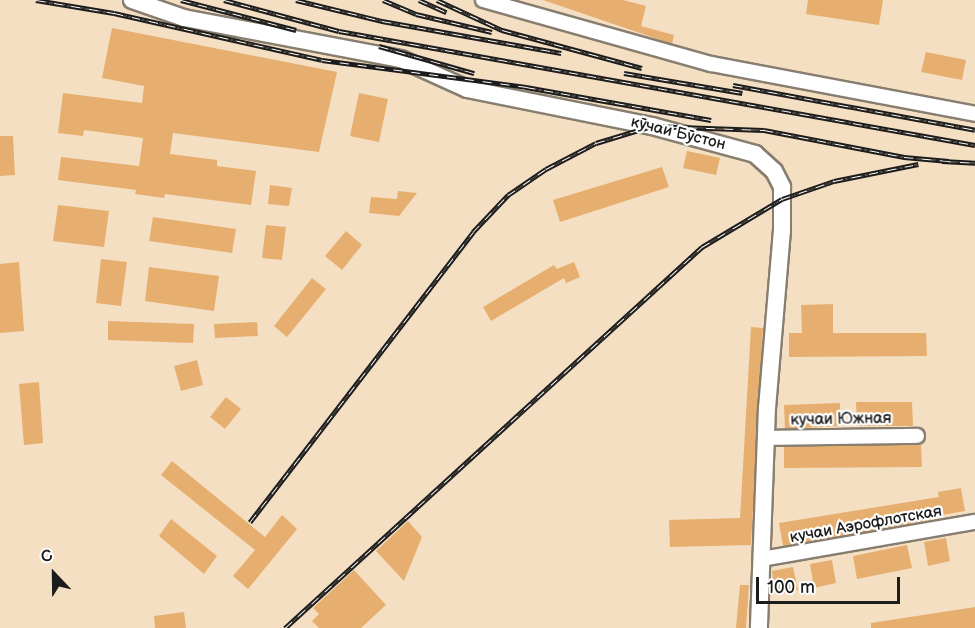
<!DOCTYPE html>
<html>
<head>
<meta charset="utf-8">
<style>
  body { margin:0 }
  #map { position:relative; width:975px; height:628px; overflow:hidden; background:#f4dfc3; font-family:"Balsamiq Sans",sans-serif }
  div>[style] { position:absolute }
  .building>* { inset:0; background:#e6af6f }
  .roads { filter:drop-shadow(2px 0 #887e70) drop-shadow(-2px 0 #887e70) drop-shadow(0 2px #887e70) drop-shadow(0 -2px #887e70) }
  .minor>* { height:14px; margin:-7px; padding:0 7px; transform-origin:7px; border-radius:7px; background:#fff }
  .major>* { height:16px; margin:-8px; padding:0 8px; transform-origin:8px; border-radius:8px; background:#fff }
  .rail>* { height:5px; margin-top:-2.5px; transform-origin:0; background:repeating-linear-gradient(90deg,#fff 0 9px,#1c1c1c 0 18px); box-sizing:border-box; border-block:2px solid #1c1c1c }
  span { translate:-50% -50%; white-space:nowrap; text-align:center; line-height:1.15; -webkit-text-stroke:4.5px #fff; paint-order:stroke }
  .street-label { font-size:16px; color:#1c1c1c }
  .north { position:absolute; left:24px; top:544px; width:60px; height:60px; -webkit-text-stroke:4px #fff; paint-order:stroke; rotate:338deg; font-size:16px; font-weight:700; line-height:24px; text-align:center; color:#1c1c1c }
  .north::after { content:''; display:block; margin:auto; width:21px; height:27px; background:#1c1c1c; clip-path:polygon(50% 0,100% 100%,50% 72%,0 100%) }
  .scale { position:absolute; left:756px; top:577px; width:144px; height:27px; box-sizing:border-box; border:3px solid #1c1c1c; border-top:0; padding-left:8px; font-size:18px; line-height:21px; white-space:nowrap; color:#1c1c1c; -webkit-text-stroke:4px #fff; paint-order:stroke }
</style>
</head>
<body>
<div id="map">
  <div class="building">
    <div style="clip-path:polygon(543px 0,623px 0,646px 6px,641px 26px,674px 35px,672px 44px)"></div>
    <div style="clip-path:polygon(808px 0,883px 0,879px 25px,806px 14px)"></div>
    <div style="clip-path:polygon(112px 28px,337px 72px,319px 152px,173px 133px,170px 154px,217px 160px,217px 166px,256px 171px,251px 205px,165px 194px,164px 198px,135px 194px,136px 190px,58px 180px,61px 157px,139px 166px,143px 138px,84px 130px,83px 136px,58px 133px,63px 93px,142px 103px,144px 86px,102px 78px)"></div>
    <div style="clip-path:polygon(926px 52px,966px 60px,962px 80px,921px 72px)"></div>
    <div style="clip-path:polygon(359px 93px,388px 99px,379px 142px,350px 136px)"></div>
    <div style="clip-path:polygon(0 136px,13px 136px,15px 175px,0 176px)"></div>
    <div style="clip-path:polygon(687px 151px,720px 158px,716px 175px,683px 168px)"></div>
    <div style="clip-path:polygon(662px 167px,669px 187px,560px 222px,553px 200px)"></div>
    <div style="clip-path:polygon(270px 185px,292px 188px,289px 206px,268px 204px)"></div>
    <div style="clip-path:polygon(398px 191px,417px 193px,399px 216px,369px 213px,371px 197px,397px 199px)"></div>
    <div style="clip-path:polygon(58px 205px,109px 211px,104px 247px,53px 241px)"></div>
    <div style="clip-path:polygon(153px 217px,236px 229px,232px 253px,149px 241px)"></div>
    <div style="clip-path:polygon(266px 225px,286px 227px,282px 260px,262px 258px)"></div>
    <div style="clip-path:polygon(346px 231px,362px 245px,342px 270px,325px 256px)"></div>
    <div style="clip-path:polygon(101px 259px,127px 262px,121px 306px,96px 303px)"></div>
    <div style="clip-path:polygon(19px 262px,24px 331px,0 333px,0 264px)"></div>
    <div style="clip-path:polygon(574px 262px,580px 277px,566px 283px,564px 278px,491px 321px,483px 307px,554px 265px,557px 269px)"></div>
    <div style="clip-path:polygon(149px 267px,219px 276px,214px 311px,145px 301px)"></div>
    <div style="clip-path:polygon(312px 278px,326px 289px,287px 337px,274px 326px)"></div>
    <div style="clip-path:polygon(833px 304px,833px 333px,926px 333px,927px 356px,789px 357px,789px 333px,802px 333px,801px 305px)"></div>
    <div style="clip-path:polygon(108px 321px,194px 324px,193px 343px,108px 340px)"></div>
    <div style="clip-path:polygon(257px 322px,258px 336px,215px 338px,214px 324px)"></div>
    <div style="clip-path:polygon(751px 327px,763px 328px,751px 545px,670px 547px,669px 520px,740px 518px)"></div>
    <div style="clip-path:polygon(197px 360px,203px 385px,181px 391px,174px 366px)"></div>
    <div style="clip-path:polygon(39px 382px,43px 443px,24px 445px,19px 384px)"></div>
    <div style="clip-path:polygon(226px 397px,241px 409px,225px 429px,210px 417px)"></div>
    <div style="clip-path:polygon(856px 402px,912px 402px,913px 426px,857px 426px)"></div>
    <div style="clip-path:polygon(840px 403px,841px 426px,785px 429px,784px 405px)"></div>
    <div style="clip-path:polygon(921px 444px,922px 467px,784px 468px,784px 447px)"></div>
    <div style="clip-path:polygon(172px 461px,265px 537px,282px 515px,297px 529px,248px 589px,233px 576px,255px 550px,161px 475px)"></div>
    <div style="clip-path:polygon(961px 488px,965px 511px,931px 517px,931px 520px,783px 546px,779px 523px,939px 497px,938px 492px)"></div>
    <div style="clip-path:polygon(171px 519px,217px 556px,204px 574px,159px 536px)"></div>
    <div style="clip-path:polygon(408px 521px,422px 537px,404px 581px,376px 551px)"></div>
    <div style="clip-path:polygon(946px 538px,950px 561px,928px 566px,924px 542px)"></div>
    <div style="clip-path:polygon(907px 545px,912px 568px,857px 579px,853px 556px)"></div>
    <div style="clip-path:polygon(832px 560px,836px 583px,814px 588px,810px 564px)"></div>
    <div style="clip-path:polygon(793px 567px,798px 590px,775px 594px,772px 571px)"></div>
    <div style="clip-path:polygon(354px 570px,386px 605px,361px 628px,319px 628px,312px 621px,319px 614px,313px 608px)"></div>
    <div style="clip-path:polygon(740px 585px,749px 585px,746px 628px,736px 628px)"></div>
    <div style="clip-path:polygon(975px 607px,975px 628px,871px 628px,871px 623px)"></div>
    <div style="clip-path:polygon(184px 612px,186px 628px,155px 628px,154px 616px)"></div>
  </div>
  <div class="roads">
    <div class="minor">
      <div style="left:483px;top:0;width:237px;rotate:15.7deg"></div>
      <div style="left:711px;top:64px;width:269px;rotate:10.7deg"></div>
      <div style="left:766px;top:438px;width:151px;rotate:-0.8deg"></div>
      <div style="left:762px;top:559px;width:216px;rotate:-9.9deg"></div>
    </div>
    <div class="major">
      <div style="left:132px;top:0;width:55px;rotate:19.1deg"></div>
      <div style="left:184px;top:18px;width:221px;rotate:10.7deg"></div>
      <div style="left:401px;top:59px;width:72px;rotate:24.4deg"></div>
      <div style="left:467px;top:89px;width:189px;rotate:11.3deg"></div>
      <div style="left:652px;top:126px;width:107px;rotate:15.2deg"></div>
      <div style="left:755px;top:154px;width:25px;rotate:42deg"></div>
      <div style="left:774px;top:171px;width:18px;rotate:63deg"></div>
      <div style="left:782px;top:187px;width:43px;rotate:90deg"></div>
      <div style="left:782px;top:230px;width:178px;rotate:94.8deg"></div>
      <div style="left:767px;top:407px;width:221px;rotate:92.1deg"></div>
    </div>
  </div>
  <div class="rail">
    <div style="left:36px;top:0;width:79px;rotate:9.5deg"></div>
    <div style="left:114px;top:13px;width:213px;rotate:12.7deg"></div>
    <div style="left:322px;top:60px;width:206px;rotate:7.5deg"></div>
    <div style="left:526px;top:87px;width:188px;rotate:10.1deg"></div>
    <div style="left:181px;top:0;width:119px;rotate:14.6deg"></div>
    <div style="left:224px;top:0;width:119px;rotate:15.1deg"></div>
    <div style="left:339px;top:31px;width:646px;rotate:10.16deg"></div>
    <div style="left:296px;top:0;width:89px;rotate:13.7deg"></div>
    <div style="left:382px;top:21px;width:182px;rotate:10.1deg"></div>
    <div style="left:383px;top:0;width:36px;rotate:23deg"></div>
    <div style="left:416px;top:14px;width:78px;rotate:13.3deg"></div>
    <div style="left:419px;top:0;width:30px;rotate:24deg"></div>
    <div style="left:437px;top:0;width:72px;rotate:24.8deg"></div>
    <div style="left:502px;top:30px;width:145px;rotate:15.2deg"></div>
    <div style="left:379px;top:46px;width:99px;rotate:15.9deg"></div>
    <div style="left:624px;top:73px;width:120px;rotate:9.6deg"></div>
    <div style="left:733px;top:85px;width:246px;rotate:10.5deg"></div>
    <div style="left:942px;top:161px;width:33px;rotate:3deg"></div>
    <div style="left:250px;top:522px;width:366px;rotate:-52.4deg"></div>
    <div style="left:473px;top:232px;width:51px;rotate:-46.6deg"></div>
    <div style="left:508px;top:195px;width:46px;rotate:-34.4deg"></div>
    <div style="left:546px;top:169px;width:56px;rotate:-27.5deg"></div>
    <div style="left:596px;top:143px;width:59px;rotate:-16.9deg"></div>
    <div style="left:652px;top:126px;width:112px;rotate:2deg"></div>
    <div style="left:764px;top:130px;width:143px;rotate:10.9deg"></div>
    <div style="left:904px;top:157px;width:45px;rotate:5.1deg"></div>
    <div style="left:285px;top:628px;width:565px;rotate:-42.42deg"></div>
    <div style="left:702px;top:247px;width:93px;rotate:-31deg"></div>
    <div style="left:782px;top:199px;width:55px;rotate:-19.1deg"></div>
    <div style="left:834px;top:181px;width:86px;rotate:-11.4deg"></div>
  </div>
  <div class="street-label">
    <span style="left:678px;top:134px;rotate:14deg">кӯчаи Бӯстон</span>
    <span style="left:841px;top:420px;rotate:-1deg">кучаи Южная</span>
    <span style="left:866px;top:525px;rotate:-10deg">кучаи Аэрофлотская</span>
  </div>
  <div class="north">С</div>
  <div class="scale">100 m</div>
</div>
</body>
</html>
